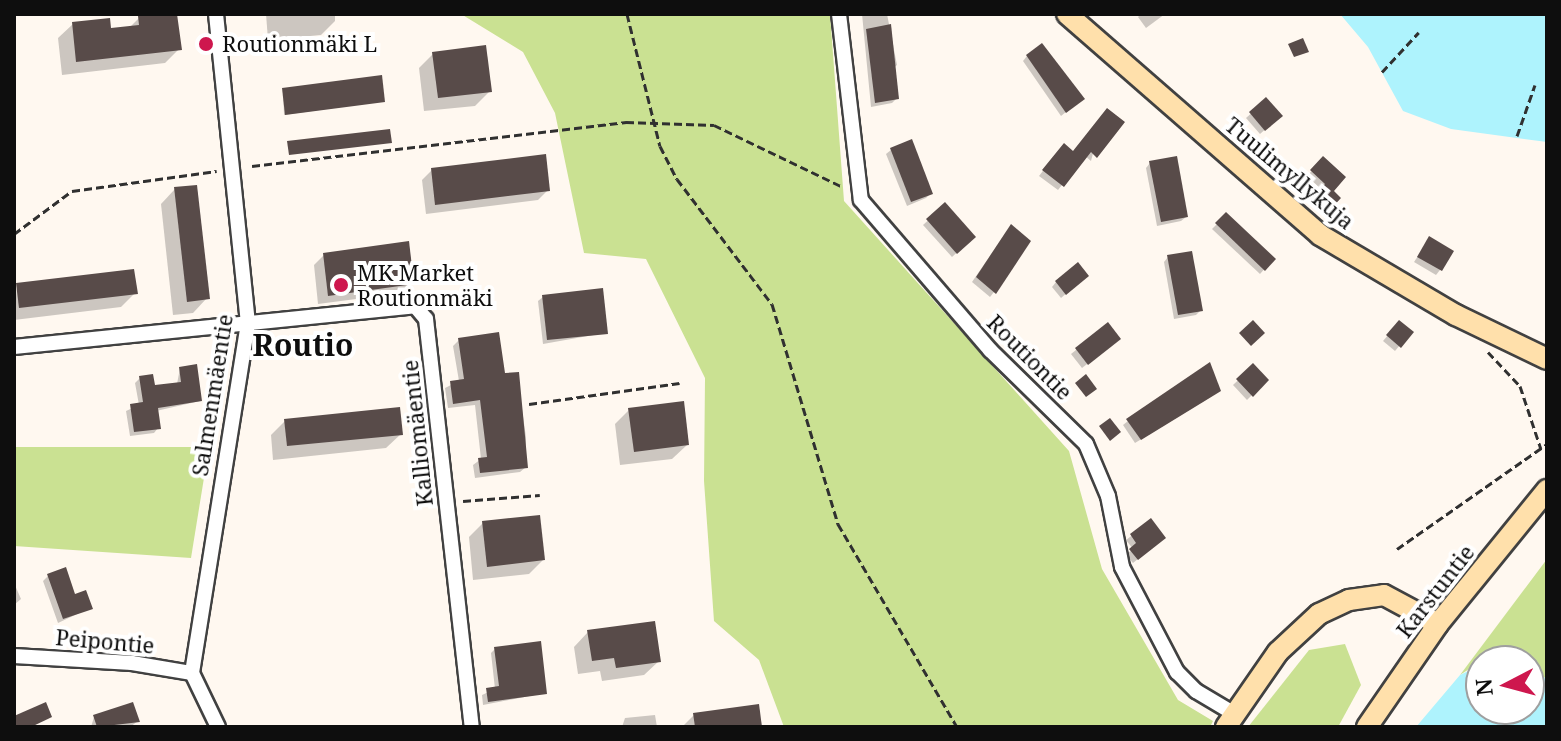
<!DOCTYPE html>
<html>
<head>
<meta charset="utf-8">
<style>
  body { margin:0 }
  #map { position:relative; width:1561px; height:741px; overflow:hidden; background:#fff8f0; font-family:"Noto Serif",serif }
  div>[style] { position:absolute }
  .forest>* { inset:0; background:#cae192 }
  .water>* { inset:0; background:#aef3fd }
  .shadow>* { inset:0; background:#0003 }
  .building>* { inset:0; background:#584b49 }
  .path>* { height:3px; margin-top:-1.5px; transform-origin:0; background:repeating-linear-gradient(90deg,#303030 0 8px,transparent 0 12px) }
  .roads { filter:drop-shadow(2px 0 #414141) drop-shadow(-2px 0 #414141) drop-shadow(0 2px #414141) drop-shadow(0 -2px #414141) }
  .street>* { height:14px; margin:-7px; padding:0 7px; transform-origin:7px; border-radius:7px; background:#fff }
  .secondary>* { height:20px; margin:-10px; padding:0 10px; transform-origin:10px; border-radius:10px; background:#ffe0ab }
  .dots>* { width:22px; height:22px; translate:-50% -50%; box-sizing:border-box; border:4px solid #fff; border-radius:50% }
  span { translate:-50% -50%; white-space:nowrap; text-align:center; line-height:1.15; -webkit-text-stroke:8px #fff; paint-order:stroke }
  .poi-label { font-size:22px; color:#0e0e0e }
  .left { translate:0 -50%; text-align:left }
  .street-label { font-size:22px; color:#0e0e0e }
  .district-label { font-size:30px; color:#0e0e0e; font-weight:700 }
  .frame { position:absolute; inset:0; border:16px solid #0e0e0e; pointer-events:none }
  .north { position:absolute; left:1465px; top:645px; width:80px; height:80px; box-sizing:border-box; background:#fff; border:2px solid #9f9f9f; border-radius:50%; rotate:264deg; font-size:22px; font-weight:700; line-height:32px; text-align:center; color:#0e0e0e }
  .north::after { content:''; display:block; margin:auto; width:28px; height:36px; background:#ce174e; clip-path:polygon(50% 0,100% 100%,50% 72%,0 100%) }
</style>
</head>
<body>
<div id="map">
  <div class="forest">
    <div style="clip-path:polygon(461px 14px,830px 14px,844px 201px,1069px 451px,1102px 569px,1178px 700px,1213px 721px,1210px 727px,784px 727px,759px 660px,714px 621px,704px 481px,705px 378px,646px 259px,584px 253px,555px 113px,523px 52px)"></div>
    <div style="clip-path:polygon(14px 447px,209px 447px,191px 558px,14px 546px)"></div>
    <div style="clip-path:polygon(1547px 559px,1547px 679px,1529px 669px,1529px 661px,1481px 661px,1460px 675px)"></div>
    <div style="clip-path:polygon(1345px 644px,1361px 685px,1338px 727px,1248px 727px,1309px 650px)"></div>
  </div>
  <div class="water">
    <div style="clip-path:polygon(1340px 14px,1547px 14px,1547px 142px,1451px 129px,1403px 111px,1368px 47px)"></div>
    <div style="clip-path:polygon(1481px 665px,1481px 709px,1529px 709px,1529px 669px,1547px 679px,1547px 727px,1416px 727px,1460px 675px)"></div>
  </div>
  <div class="shadow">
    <div style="clip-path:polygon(175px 14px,179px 49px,165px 63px,62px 75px,58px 38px,73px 24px,109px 30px,129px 28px,139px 18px)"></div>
    <div style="clip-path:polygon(266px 14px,335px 14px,335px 21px,321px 35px,268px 40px)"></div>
    <div style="clip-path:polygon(862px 14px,887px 14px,897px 65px,891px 70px,897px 98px,892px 103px,871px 107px)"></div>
    <div style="clip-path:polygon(1141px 14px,1165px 14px,1146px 28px,1138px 17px)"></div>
    <div style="clip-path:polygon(433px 54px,490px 91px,475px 106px,424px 111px,419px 68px)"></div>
    <div style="clip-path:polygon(1027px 56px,1077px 103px,1061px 116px,1023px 61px)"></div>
    <div style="clip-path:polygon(283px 90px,383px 101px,284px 115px)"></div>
    <div style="clip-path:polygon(1266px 100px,1280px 116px,1260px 134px,1246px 118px)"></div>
    <div style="clip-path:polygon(1103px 115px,1091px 161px,1085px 156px,1058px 190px,1039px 176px,1059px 150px,1073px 153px)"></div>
    <div style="clip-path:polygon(891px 150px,931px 193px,926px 198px,907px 206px,886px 154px)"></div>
    <div style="clip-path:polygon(1323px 159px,1331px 191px,1339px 198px,1323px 214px,1311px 203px,1322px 190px,1307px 176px)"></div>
    <div style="clip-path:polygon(1150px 163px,1186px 217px,1181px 221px,1157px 226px,1146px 168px)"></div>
    <div style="clip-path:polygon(432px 170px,548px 190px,538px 200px,426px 214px,422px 180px)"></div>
    <div style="clip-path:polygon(175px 189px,207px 298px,193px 313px,173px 315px,161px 204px)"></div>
    <div style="clip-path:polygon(945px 205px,974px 237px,952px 257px,923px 225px)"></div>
    <div style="clip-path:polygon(1226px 215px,1273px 259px,1260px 274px,1212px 229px)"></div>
    <div style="clip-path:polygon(1007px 231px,994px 292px,990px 297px,972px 282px)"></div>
    <div style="clip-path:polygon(1430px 238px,1440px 270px,1436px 275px,1414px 262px)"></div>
    <div style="clip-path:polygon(324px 255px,412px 283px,402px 293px,318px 304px,314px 265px)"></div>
    <div style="clip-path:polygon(1168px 257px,1201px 310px,1196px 315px,1174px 319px,1164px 262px)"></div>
    <div style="clip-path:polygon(1082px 280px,1061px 298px,1052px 287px,1056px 282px)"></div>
    <div style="clip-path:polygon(17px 285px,135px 293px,121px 307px,14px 320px)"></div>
    <div style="clip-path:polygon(543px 297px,605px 333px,543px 344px,538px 301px)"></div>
    <div style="clip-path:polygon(1107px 325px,1114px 343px,1082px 368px,1071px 354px)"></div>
    <div style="clip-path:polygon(1395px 327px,1411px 332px,1395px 351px,1383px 341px)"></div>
    <div style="clip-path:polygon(459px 340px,503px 376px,517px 374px,526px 437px,526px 467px,520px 472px,475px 478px,473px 465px,481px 459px,475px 405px,448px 408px,445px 388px,459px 381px,453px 346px)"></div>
    <div style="clip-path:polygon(1253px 366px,1267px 380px,1247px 400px,1233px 385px)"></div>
    <div style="clip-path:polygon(180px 368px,200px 401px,156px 411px,158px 428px,154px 433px,130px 436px,126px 411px,139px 405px,135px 383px,140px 378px,153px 388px,177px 384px)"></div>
    <div style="clip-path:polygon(1214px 395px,1135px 443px,1123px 425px,1128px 421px)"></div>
    <div style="clip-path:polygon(629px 410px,687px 445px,672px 459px,620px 465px,615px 424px)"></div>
    <div style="clip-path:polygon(285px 421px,401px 434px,386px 448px,273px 460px,271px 435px)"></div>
    <div style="clip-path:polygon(1151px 521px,1159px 542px,1133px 563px,1126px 555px,1133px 549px,1126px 540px)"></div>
    <div style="clip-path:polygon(483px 523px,543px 560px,529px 574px,473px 580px,469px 537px)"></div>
    <div style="clip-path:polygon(48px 576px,74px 596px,90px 608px,58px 623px,43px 581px)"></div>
    <div style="clip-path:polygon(14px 583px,21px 599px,14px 605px)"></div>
    <div style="clip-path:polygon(588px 632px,659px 661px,644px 675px,602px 681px,600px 671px,578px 674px,574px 647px)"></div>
    <div style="clip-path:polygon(495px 649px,545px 693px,483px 705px,482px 695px,495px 689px,491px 653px)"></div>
    <div style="clip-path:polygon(655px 715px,657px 727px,622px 727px,625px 718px)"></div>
    <div style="clip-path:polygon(694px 715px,760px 727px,682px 727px)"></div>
    <div style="clip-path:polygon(94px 717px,138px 721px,130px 727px,91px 727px)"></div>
  </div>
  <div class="building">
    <div style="clip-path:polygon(177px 14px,182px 50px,76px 62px,72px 22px,110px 18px,111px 28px,139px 25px,138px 16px)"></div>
    <div style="clip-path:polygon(891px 24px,899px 99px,875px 103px,866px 29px)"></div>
    <div style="clip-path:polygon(1303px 38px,1309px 52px,1294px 57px,1288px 44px)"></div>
    <div style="clip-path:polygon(1042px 43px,1085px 99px,1066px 113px,1026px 55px)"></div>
    <div style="clip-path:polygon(486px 45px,492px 92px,438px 98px,432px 52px)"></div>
    <div style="clip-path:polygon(382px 75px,385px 102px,285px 115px,282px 88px)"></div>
    <div style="clip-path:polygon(1266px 97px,1283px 116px,1265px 131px,1249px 112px)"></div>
    <div style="clip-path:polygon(1107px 108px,1125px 122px,1097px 158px,1091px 152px,1064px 187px,1042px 170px,1064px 143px,1073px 151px)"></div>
    <div style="clip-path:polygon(390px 129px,392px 143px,289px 155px,287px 141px)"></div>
    <div style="clip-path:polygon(912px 139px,933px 194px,911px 202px,890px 148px)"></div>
    <div style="clip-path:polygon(546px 154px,550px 191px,435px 205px,431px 168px)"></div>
    <div style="clip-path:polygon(1177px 156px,1188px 217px,1161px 222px,1149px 161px)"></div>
    <div style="clip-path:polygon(1323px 156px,1346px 177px,1334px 191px,1341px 198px,1329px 211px,1314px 197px,1325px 184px,1310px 170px)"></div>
    <div style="clip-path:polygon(197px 185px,210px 299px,187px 302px,174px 187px)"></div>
    <div style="clip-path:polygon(945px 202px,976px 237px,957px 254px,926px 219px)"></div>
    <div style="clip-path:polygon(1226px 212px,1276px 259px,1265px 271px,1215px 223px)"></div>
    <div style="clip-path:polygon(1011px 224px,1031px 241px,996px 294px,976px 277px)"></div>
    <div style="clip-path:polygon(1429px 236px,1454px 251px,1442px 271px,1417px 257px)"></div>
    <div style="clip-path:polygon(409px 241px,414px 284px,328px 296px,323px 253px)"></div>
    <div style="clip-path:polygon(1192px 251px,1203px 311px,1178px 315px,1167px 255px)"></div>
    <div style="clip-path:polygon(1078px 262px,1089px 276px,1066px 295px,1055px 281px)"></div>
    <div style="clip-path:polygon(134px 269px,138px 294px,19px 308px,16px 283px)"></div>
    <div style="clip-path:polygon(603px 288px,608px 334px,547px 340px,542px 295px)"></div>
    <div style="clip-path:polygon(1253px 320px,1265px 333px,1251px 346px,1239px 333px)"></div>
    <div style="clip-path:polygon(1399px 320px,1414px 332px,1401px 348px,1386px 335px)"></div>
    <div style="clip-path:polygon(1108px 322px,1121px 339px,1088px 365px,1075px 348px)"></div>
    <div style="clip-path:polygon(499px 332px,505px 373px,519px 372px,528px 468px,480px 473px,478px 458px,487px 457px,480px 400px,453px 404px,450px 381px,464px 379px,458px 338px)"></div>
    <div style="clip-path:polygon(1210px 362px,1221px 391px,1141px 440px,1126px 419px)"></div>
    <div style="clip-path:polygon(1253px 363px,1269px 380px,1253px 397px,1236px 379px)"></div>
    <div style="clip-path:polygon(197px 364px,202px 401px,158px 408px,161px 429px,134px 432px,130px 404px,143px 402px,139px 376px,153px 374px,155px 385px,181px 382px,179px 367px)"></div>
    <div style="clip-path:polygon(1086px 374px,1097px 389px,1086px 397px,1075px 383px)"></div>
    <div style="clip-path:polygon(684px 401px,689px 445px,634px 452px,628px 408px)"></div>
    <div style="clip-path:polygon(400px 407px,403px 435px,287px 446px,284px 419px)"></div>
    <div style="clip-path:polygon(1110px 418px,1121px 432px,1110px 441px,1099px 426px)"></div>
    <div style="clip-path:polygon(540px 515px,545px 560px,487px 567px,482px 521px)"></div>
    <div style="clip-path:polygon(1151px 518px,1166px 538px,1138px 560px,1129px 549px,1136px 543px,1130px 534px)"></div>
    <div style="clip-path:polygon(66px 567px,75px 594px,86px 590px,93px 609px,63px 619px,47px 574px)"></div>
    <div style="clip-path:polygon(655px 621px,661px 662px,616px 668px,614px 658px,592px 661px,587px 630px)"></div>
    <div style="clip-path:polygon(541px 641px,547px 694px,488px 702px,486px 688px,499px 686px,494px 647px)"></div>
    <div style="clip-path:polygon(46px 702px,52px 717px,31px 727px,14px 727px,14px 716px)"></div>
    <div style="clip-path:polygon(133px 702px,140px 722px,97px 727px,93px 715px)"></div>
    <div style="clip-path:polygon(759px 704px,762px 727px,695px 727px,693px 713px)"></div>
  </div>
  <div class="path">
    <div style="left:627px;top:14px;width:136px;rotate:76deg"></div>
    <div style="left:660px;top:146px;width:37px;rotate:63deg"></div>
    <div style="left:677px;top:179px;width:157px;rotate:52.8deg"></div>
    <div style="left:772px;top:304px;width:230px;rotate:73.3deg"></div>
    <div style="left:838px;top:524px;width:235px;rotate:59.6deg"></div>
    <div style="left:1382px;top:72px;width:54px;rotate:-47.2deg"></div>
    <div style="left:1517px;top:136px;width:54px;rotate:-70.6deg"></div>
    <div style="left:252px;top:166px;width:377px;rotate:-6.7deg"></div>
    <div style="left:626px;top:122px;width:88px;rotate:2deg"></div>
    <div style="left:714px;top:125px;width:143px;rotate:25.7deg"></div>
    <div style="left:14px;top:234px;width:72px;rotate:-36.6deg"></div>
    <div style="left:72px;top:191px;width:146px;rotate:-7.9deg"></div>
    <div style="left:1488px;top:352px;width:47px;rotate:46.7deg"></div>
    <div style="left:1520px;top:386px;width:66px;rotate:71.6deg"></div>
    <div style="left:529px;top:404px;width:152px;rotate:-7.9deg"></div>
    <div style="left:463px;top:501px;width:77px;rotate:-4.5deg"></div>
    <div style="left:1397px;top:549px;width:183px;rotate:-35deg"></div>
  </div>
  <div class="roads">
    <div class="street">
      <div style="left:216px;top:14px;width:311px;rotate:84.1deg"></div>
      <div style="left:248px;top:323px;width:354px;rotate:99.1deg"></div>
      <div style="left:192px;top:673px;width:60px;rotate:64.3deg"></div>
      <div style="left:839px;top:14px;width:187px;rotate:83.3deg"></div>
      <div style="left:861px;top:200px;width:198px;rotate:49.3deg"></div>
      <div style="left:990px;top:350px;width:134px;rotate:44.4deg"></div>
      <div style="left:1086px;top:444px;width:56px;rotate:67.1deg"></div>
      <div style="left:1108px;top:496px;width:72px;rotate:78.8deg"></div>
      <div style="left:1122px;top:567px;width:119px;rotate:62.4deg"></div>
      <div style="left:1177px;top:672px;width:27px;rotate:45deg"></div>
      <div style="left:1196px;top:691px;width:43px;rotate:30.7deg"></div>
      <div style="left:14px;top:347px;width:403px;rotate:-5.8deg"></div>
      <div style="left:415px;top:306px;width:17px;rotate:50deg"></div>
      <div style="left:426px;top:319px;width:411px;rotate:83.6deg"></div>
      <div style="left:14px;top:656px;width:118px;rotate:3.4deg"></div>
      <div style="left:132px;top:663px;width:61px;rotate:9.5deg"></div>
    </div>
    <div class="secondary">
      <div style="left:1067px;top:14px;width:336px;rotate:41.1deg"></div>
      <div style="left:1320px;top:235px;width:158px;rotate:30.5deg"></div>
      <div style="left:1456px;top:315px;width:101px;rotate:25.8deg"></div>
      <div style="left:1226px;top:727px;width:91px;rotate:-55.3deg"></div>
      <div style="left:1278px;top:652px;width:56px;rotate:-42.8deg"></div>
      <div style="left:1319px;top:614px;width:33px;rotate:-25deg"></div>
      <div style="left:1349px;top:600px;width:35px;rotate:-8deg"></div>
      <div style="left:1384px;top:595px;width:61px;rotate:28.2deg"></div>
      <div style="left:1367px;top:727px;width:125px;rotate:-55.4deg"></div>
      <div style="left:1438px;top:624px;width:173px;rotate:-50.9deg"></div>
    </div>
  </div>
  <div class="dots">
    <div style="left:206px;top:44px;background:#ce174e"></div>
    <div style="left:341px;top:285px;background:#ce174e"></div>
  </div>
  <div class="poi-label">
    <span class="left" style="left:222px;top:44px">Routionmäki L</span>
    <span class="left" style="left:357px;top:285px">MK Market<br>Routionmäki</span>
  </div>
  <div class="street-label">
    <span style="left:1290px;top:173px;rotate:40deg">Tuulimyllykuja</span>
    <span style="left:1030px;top:357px;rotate:45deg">Routiontie</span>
    <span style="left:212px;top:395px;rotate:-81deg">Salmenmäentie</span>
    <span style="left:417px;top:433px;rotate:-96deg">Kalliomäentie</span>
    <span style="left:1435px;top:591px;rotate:-52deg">Karstuntie</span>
    <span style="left:105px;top:641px;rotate:5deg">Peipontie</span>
  </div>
  <div class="district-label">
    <span style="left:303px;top:345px">Routio</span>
  </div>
  <div class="frame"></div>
  <div class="north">N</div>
</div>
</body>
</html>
